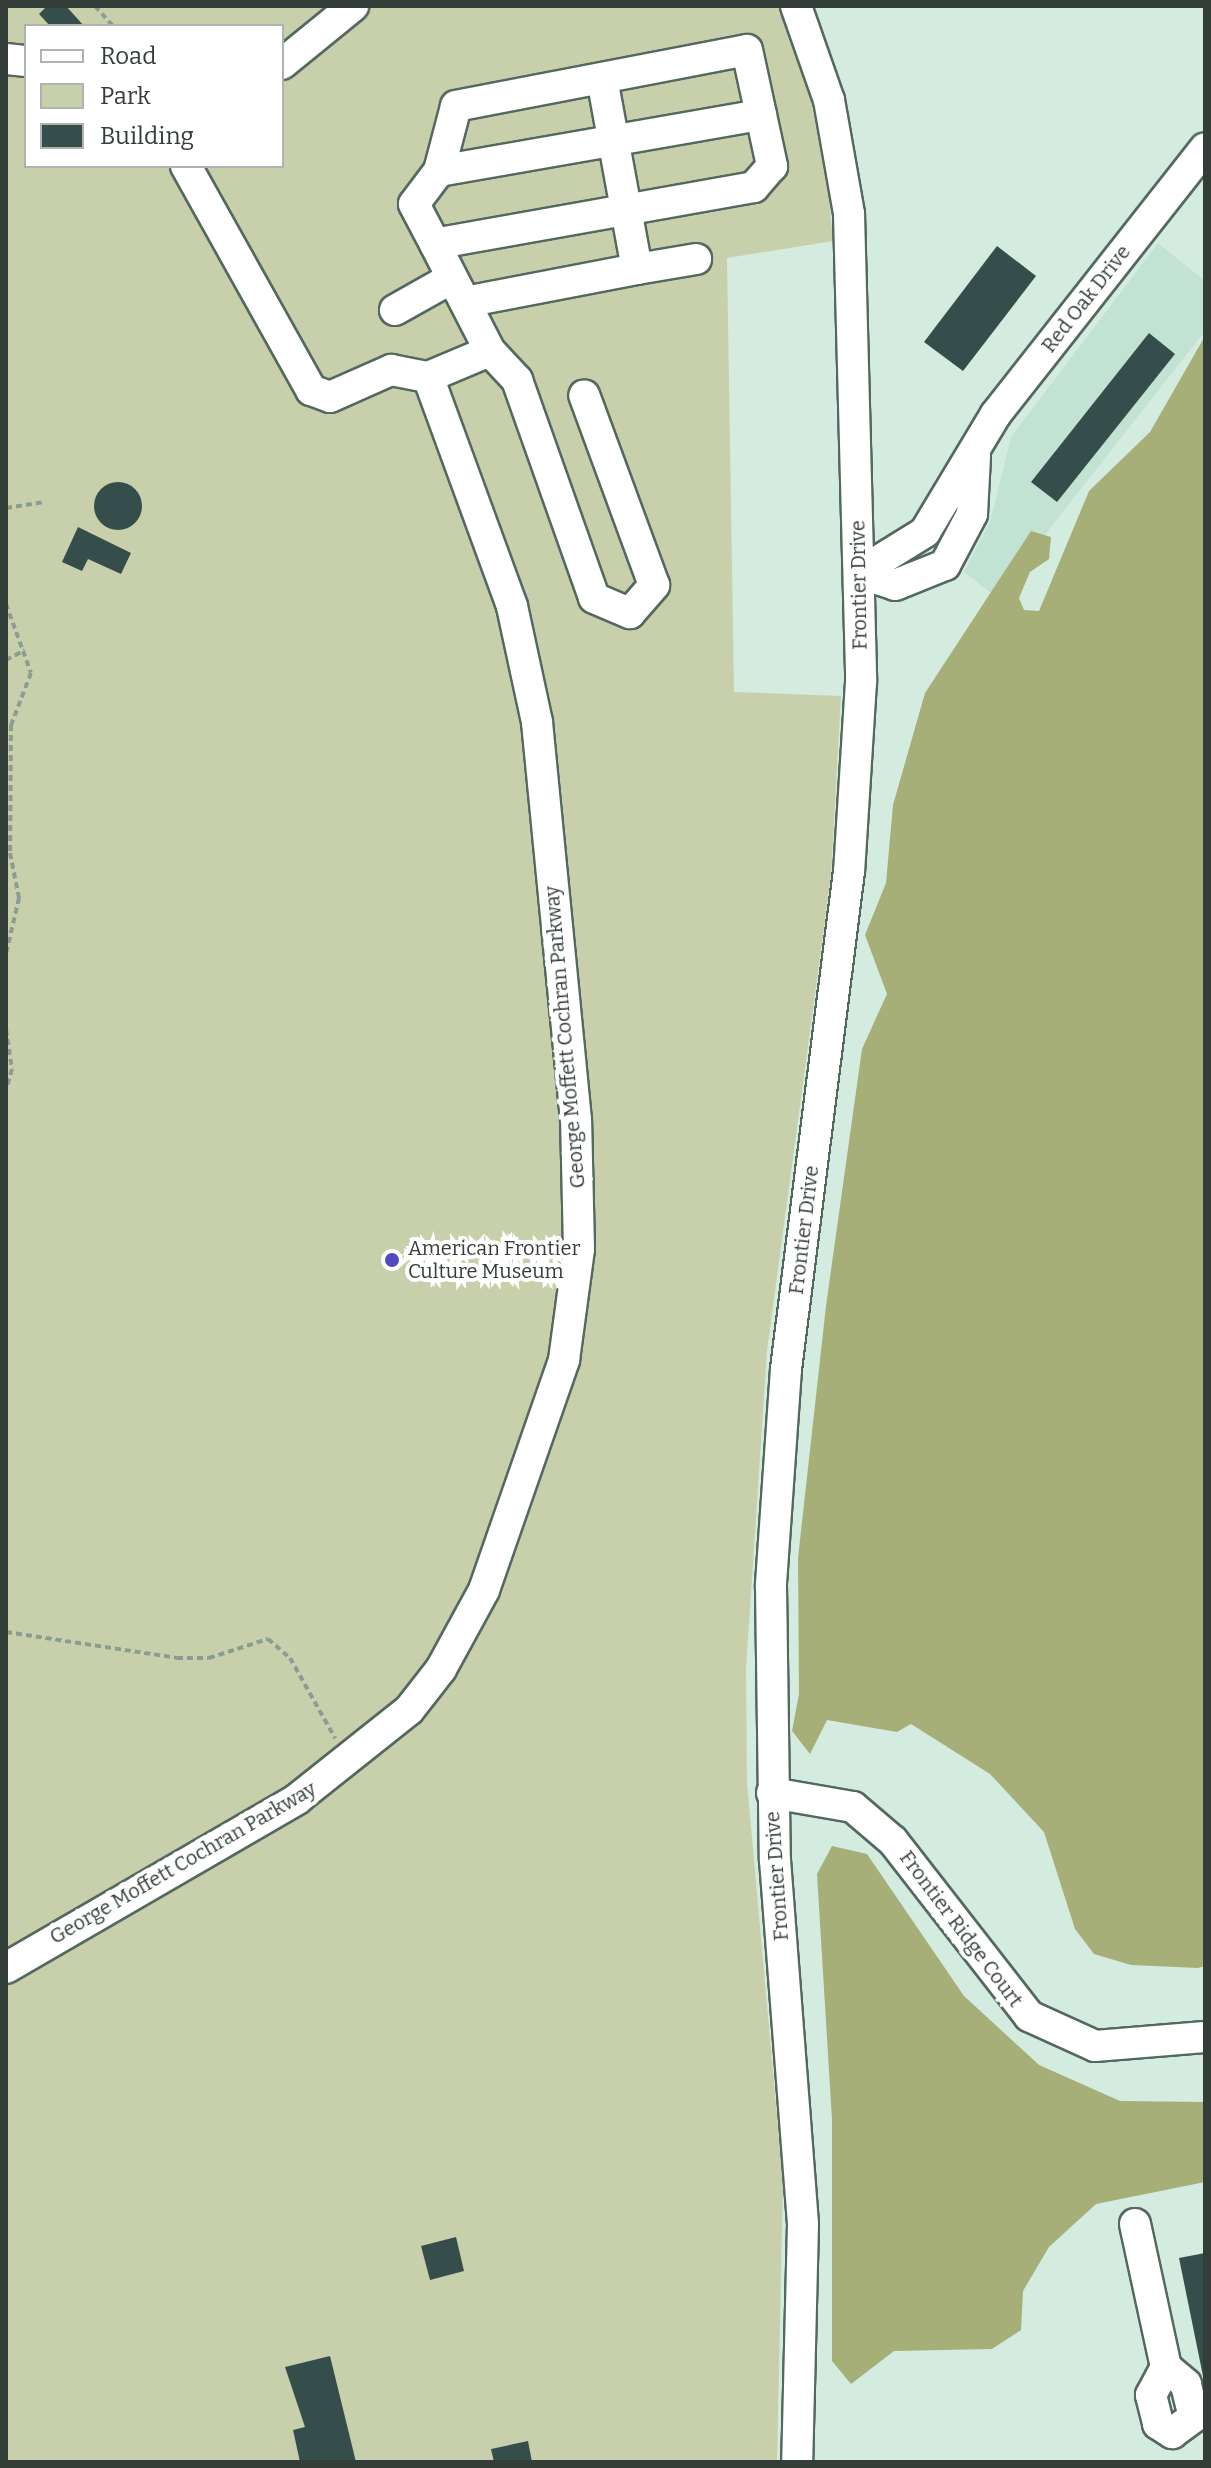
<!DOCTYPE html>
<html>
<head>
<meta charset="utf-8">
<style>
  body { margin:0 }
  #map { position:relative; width:1211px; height:2468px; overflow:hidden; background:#d3ecdf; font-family:Bitter,serif }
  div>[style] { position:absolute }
  .built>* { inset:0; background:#c2e3d3 }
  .green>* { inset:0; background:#c8d0ab }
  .forest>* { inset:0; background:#a5af77 }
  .building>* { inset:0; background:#354e4c }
  .round { border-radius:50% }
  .path>* { height:4px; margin-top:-2px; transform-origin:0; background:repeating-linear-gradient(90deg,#8b9d93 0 6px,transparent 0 10px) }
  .roads { filter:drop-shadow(2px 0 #53695f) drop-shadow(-2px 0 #53695f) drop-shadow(0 2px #53695f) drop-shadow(0 -2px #53695f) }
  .minor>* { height:30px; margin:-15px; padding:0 15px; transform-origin:15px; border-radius:15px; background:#fff }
  .dots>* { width:22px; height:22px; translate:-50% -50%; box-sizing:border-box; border:4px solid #fff; border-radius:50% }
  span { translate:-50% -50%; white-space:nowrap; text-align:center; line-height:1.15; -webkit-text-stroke:8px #fff; paint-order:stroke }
  .street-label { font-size:20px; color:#343e39 }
  .poi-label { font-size:20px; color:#343e39 }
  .left { translate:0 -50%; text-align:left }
  .frame { position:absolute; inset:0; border:8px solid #343e39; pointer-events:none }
  .legend { position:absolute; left:24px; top:24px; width:260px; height:144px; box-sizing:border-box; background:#fff; border:2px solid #aeb2b0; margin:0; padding:10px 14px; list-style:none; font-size:24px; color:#343e39 }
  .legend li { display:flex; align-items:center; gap:16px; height:40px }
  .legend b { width:40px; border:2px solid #aeb2b0 }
</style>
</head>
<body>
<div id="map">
  <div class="built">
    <div style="clip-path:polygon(1158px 243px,1205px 281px,1205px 331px,996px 597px,964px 572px,990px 522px,1011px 437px)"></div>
  </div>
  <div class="green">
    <div style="clip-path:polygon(evenodd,6px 6px,779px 6px,805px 75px,826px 165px,833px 241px,727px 258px,734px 692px,841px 696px,831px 875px,767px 1351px,746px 1669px,747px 1782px,783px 2183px,777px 2462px,6px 2462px,6px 6px,26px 26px,282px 26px,282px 166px,26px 166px,26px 26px)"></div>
  </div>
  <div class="forest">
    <div style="clip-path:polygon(1205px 336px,1205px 1966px,1198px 1968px,1131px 1965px,1094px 1954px,1075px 1929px,1044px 1832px,990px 1774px,911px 1724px,897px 1732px,827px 1720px,810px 1754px,792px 1731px,799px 1694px,798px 1558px,826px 1306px,862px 1049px,887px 994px,865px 935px,886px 883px,893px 805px,925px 693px,1031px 531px,1051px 537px,1049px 559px,1030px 572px,1019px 598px,1024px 610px,1039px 611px,1089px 491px,1150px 432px)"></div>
    <div style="clip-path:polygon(832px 1846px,867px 1854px,964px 1996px,1039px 2065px,1120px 2101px,1205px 2102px,1205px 2182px,1096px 2204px,1049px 2247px,1023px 2291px,1021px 2330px,992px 2349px,894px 2351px,851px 2384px,832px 2361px,832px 2120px,817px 1874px)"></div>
  </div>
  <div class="building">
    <div style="clip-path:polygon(47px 6px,66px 6px,84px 26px,50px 26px,39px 14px)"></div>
    <div style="clip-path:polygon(997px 246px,1036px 276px,963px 371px,924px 342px)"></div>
    <div style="clip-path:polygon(1149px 333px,1175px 354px,1057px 502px,1031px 482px)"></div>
    <div class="round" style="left:94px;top:482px;width:48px;height:48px"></div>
    <div style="clip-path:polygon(78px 527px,131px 553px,121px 574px,88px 559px,82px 571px,62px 562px)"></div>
    <div style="clip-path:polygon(456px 2237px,464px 2271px,430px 2280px,421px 2246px)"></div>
    <div style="clip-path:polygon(1205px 2253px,1205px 2380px,1204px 2381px,1179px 2258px)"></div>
    <div style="clip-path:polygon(330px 2356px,356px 2462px,300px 2462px,293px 2430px,305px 2427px,285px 2367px)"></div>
    <div style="clip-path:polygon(528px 2441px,532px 2462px,494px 2462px,491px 2449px)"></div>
  </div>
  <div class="path">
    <div style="left:95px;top:6px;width:27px;rotate:48deg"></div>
    <div style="left:6px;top:508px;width:37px;rotate:-9deg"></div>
    <div style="left:6px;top:604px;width:73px;rotate:70.1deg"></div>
    <div style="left:31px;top:673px;width:56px;rotate:111deg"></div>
    <div style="left:11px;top:725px;width:128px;rotate:90.4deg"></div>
    <div style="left:10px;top:853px;width:46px;rotate:78.7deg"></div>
    <div style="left:19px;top:898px;width:57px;rotate:103.1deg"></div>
    <div style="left:6px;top:660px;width:21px;rotate:-28deg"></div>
    <div style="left:6px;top:1029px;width:40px;rotate:81.5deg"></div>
    <div style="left:12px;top:1069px;width:22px;rotate:106deg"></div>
    <div style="left:6px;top:1632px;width:173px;rotate:8.6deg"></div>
    <div style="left:177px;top:1658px;width:32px"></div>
    <div style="left:209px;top:1658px;width:62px;rotate:-17.9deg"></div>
    <div style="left:268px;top:1639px;width:29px;rotate:41deg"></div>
    <div style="left:290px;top:1658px;width:92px;rotate:60.6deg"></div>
  </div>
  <div class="roads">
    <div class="minor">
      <div style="left:796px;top:6px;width:100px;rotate:70.7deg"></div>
      <div style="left:829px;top:100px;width:116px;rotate:80deg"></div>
      <div style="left:849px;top:214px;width:468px;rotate:88.5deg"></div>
      <div style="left:861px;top:682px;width:189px;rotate:93.6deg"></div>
      <div style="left:849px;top:871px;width:502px;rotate:97.21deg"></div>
      <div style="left:786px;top:1369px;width:218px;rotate:94deg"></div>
      <div style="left:771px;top:1586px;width:274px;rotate:89.2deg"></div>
      <div style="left:775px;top:1860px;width:365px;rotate:85.6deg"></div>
      <div style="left:803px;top:2224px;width:238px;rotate:91.4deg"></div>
      <div style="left:6px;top:59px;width:20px;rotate:6deg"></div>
      <div style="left:282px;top:64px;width:92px;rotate:-39.2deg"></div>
      <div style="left:186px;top:166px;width:257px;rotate:60.8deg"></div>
      <div style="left:311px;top:390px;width:20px;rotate:20deg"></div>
      <div style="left:330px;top:397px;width:67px;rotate:-23.9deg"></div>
      <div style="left:391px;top:370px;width:38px;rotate:11deg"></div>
      <div style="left:428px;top:377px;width:67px;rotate:-22.8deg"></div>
      <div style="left:490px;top:351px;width:120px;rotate:-117.2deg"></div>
      <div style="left:435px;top:244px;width:45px;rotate:-117.7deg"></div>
      <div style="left:414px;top:204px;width:41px;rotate:-52.9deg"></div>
      <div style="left:439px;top:171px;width:67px;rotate:-75.3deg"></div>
      <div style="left:456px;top:106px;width:296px;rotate:-10.9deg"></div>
      <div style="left:747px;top:50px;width:119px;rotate:77.8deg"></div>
      <div style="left:772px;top:166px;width:28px;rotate:131deg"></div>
      <div style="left:754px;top:187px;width:324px;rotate:169.9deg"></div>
      <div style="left:439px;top:171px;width:327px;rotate:-9.9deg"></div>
      <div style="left:637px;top:269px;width:60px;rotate:-9.6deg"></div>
      <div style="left:465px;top:302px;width:175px;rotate:-10.9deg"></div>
      <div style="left:637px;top:269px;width:194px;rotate:-100.4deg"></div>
      <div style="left:395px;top:310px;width:65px;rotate:-29.3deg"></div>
      <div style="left:490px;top:351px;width:40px;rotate:47deg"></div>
      <div style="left:517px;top:380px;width:231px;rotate:70.5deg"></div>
      <div style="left:594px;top:598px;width:39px;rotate:23deg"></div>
      <div style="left:630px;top:613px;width:37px;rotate:-49deg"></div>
      <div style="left:654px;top:585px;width:202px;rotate:-110.2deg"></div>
      <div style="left:859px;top:573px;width:78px;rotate:-31.8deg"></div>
      <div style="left:925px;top:532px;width:138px;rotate:-59deg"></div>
      <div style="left:996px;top:414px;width:338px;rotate:-51.8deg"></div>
      <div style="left:859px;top:573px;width:38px;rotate:18deg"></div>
      <div style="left:895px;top:585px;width:54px;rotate:-21.8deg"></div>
      <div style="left:945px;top:565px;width:58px;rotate:-62.1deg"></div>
      <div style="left:972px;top:514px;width:58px;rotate:-87deg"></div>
      <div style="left:772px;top:1793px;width:82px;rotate:9.8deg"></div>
      <div style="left:853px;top:1807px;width:52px;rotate:40.4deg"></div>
      <div style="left:893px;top:1841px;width:222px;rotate:52.1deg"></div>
      <div style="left:1029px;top:2016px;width:72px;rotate:24.4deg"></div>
      <div style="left:1095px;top:2046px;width:110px;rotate:-4.7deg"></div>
      <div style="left:6px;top:1968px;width:337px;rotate:-30.1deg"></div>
      <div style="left:297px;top:1799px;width:143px;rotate:-38.5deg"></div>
      <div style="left:409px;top:1710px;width:52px;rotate:-52deg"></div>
      <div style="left:441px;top:1669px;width:90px;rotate:-61.4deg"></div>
      <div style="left:484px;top:1590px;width:244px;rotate:-70.8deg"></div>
      <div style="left:564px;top:1360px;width:112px;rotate:-82.3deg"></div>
      <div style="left:579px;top:1249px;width:129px;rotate:-91.3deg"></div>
      <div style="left:576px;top:1120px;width:400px;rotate:-95.6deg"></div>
      <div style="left:537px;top:722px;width:119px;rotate:-102.2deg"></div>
      <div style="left:512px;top:606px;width:244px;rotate:-110.1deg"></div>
      <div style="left:1135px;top:2224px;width:146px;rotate:77.8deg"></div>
      <div style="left:1166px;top:2367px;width:32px;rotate:118deg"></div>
      <div style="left:1151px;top:2395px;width:30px;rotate:76deg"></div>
      <div style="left:1158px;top:2424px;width:17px;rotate:33deg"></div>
      <div style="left:1172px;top:2433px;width:27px;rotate:-36deg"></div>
      <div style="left:1194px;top:2417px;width:34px;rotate:-104deg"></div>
      <div style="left:1186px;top:2384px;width:26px;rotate:-140deg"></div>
    </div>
  </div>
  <div class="dots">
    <div style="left:392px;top:1260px;background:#5248bf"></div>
  </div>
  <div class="street-label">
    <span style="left:1086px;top:299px;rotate:-52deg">Red Oak Drive</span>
    <span style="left:859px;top:585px;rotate:-91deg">Frontier Drive</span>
    <span style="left:565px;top:1037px;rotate:-95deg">George Moffett Cochran Parkway</span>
    <span style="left:804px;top:1230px;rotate:-83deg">Frontier Drive</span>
    <span style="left:183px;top:1863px;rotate:-30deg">George Moffett Cochran Parkway</span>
    <span style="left:777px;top:1876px;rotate:-94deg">Frontier Drive</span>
    <span style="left:961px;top:1929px;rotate:53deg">Frontier Ridge Court</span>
  </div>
  <div class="poi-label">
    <span class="left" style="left:408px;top:1260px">American Frontier<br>Culture Museum</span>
  </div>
  <div class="frame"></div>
  <ul class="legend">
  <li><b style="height:10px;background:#fff"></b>Road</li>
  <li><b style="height:22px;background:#c8d0ab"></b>Park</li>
  <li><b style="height:22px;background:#354e4c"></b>Building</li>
  </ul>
</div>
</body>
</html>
